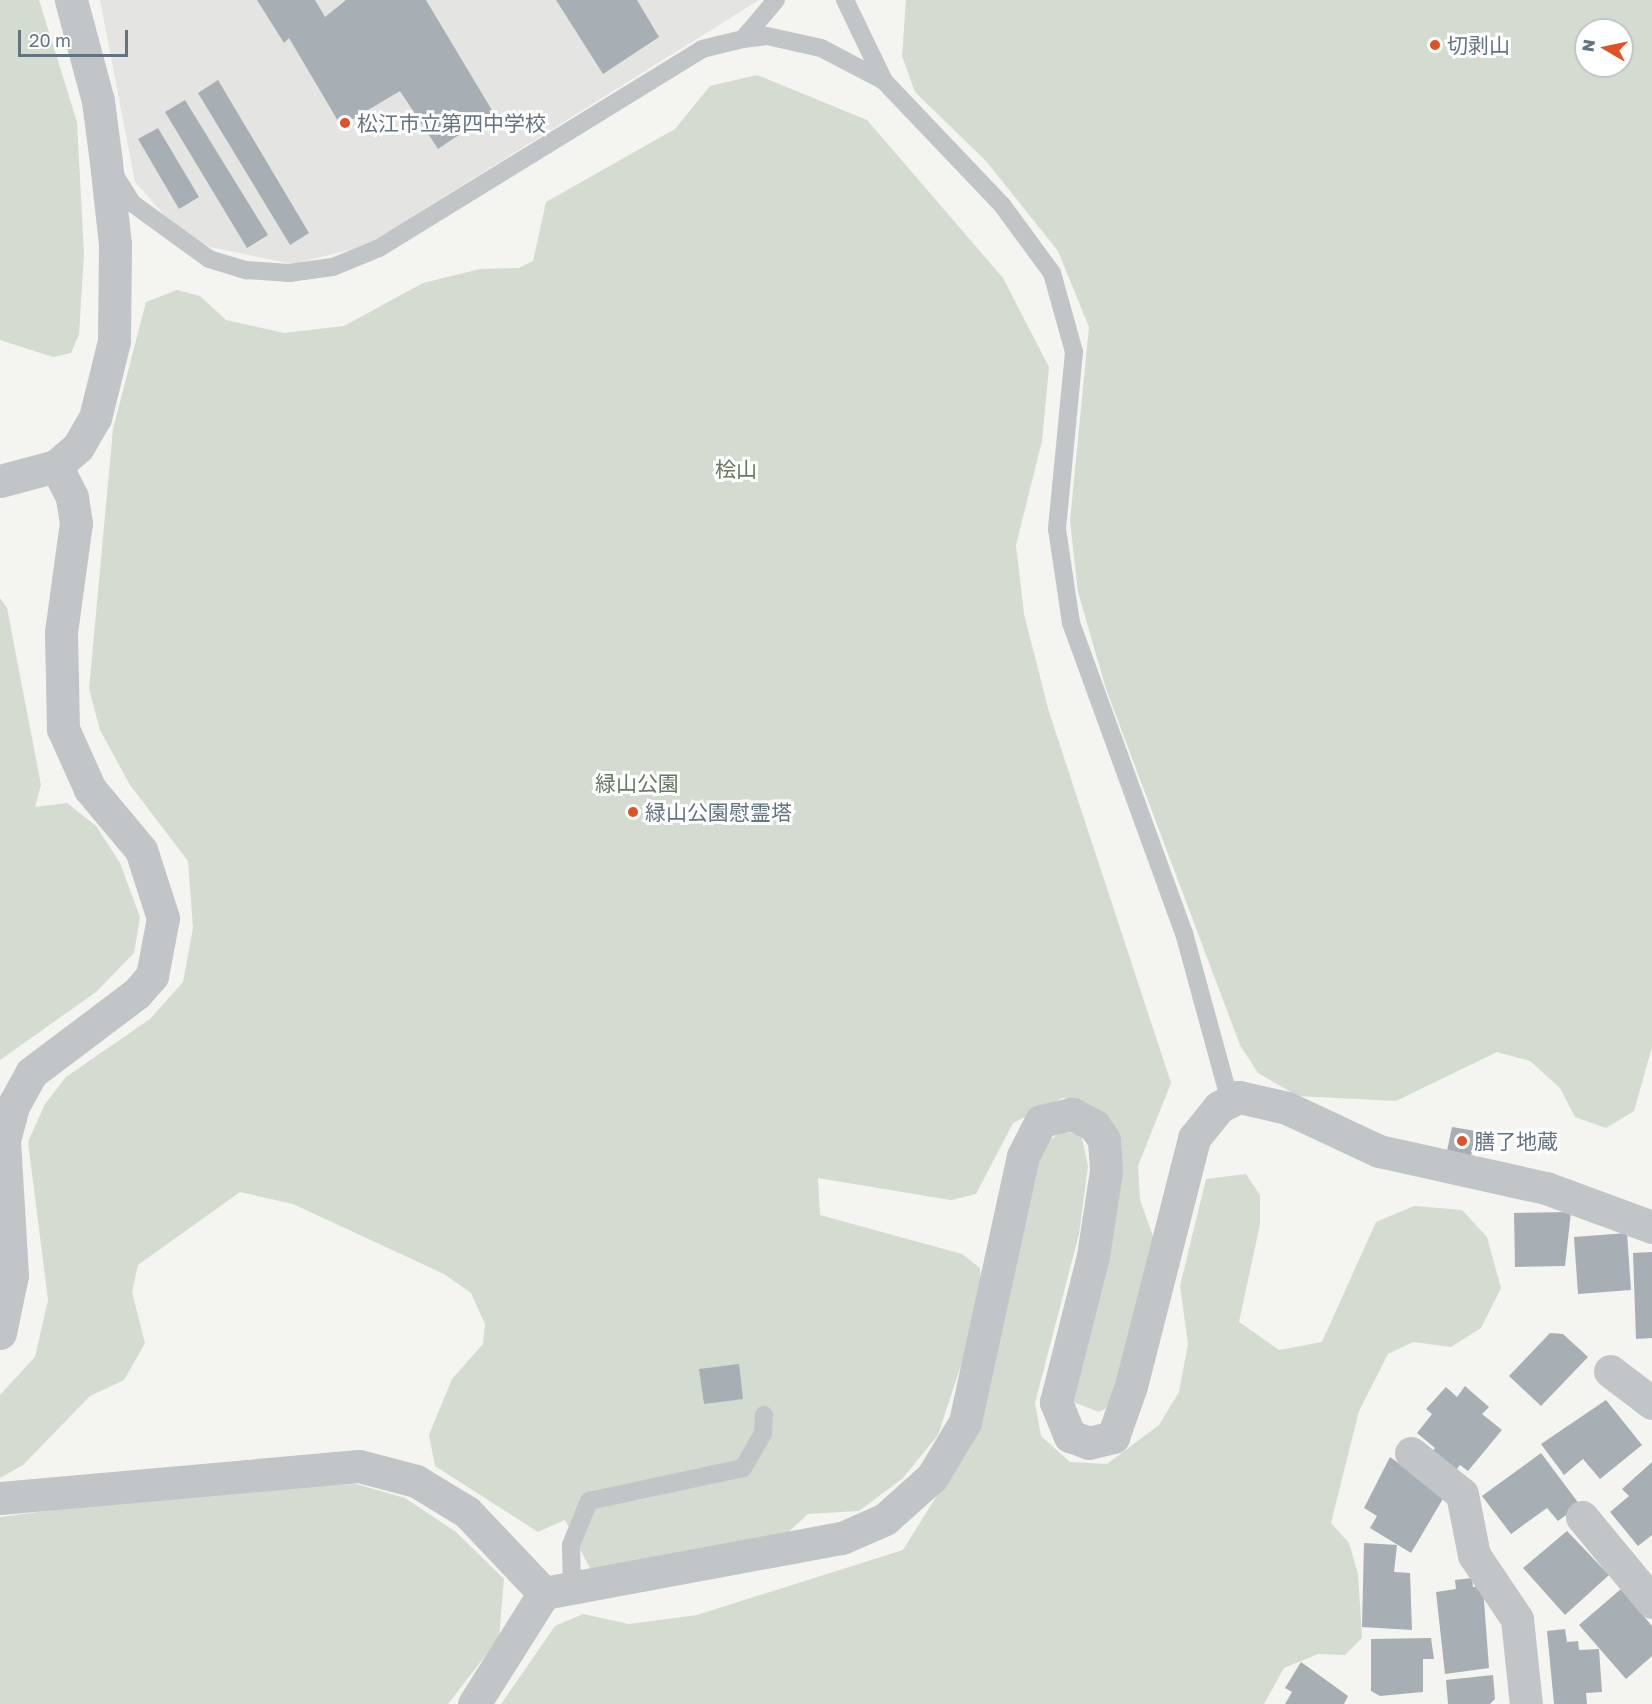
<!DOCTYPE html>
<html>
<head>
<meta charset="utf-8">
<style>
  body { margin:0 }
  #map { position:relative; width:1652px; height:1704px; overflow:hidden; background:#f4f4f0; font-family:"Golos Text","Noto Sans JP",sans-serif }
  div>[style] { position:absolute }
  .built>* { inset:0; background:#e4e5e3 }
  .green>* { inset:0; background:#d4dbd1 }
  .building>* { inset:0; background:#a7afb4 }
  .lane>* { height:18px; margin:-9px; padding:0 9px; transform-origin:9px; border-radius:9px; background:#c1c5c8 }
  .street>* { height:33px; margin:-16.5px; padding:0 16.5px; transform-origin:16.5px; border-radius:16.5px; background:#c1c5c8 }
  .dots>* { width:16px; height:16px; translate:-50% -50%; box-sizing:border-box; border:3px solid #fff; border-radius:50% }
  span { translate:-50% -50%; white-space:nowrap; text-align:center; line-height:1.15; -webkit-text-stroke:6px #fff; paint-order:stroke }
  .poi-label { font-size:21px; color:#637380 }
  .left { translate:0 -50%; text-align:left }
  .park-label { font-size:21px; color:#667862 }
  .north { position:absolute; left:1574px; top:18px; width:60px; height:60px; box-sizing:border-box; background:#fff; border:2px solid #c1c7cc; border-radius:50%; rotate:279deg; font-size:16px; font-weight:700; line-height:24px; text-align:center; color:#637380 }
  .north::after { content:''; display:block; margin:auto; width:21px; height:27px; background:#e05123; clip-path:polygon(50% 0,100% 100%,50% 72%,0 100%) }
  .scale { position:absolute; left:18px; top:30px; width:110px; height:27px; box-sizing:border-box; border:3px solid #637380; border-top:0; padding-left:8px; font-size:18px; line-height:21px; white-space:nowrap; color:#637380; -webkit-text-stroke:4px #fff; paint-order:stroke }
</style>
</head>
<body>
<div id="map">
  <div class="built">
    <div style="clip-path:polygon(100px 0,759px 0,365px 246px,293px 264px,210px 247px,174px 226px,135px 182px)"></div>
  </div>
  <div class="green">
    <div style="clip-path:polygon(0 0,39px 0,77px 122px,84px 254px,79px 334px,71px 353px,53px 357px,0 340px)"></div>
    <div style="clip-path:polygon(evenodd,906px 0,1652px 0,1652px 1047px,1634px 1111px,1606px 1128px,1575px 1117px,1560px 1088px,1530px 1061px,1497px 1052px,1396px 1101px,1298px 1096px,1258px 1073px,1240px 1045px,1106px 689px,1078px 592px,1070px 521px,1089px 327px,1058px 251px,986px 161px,915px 92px,902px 56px,906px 0,1586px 30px,1622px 30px,1622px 66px,1586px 66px,1586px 30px)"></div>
    <div style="clip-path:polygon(757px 75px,867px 120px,1003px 278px,1049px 367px,1042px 441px,1016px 545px,1024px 614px,1049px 712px,1171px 1083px,1138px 1166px,1140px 1200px,1158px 1250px,1114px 1404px,1099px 1412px,1068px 1400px,1113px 1129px,1091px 1105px,1063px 1098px,1013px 1123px,976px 1194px,951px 1200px,818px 1178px,820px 1215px,962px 1254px,980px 1268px,982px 1301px,938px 1435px,903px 1478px,859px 1511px,808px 1514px,784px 1536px,591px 1570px,565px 1520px,538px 1532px,435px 1466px,429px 1435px,452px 1379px,483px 1344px,485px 1324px,471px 1293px,444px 1274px,293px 1204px,240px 1192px,138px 1265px,132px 1292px,145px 1343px,124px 1380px,90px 1396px,23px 1465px,0 1478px,0 1395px,35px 1357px,48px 1300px,28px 1142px,45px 1104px,66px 1077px,150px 1019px,183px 982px,193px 928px,188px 861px,130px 785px,100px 730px,89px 689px,113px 429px,146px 302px,177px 290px,200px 296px,226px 320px,284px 333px,344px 326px,423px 283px,480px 269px,519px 268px,533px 261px,546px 202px,675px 129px,710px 86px)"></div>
    <div style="clip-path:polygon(0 598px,7px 608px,41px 785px,35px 807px,67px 803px,96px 826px,120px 863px,140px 917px,134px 953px,96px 992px,0 1060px)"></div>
    <div style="clip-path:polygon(1061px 1132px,1081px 1134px,1088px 1166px,1079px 1234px,1035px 1403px,1041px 1436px,1070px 1462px,1107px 1464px,1159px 1425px,1179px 1392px,1188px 1344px,1180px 1286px,1206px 1179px,1246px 1174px,1260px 1195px,1260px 1224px,1239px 1322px,1279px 1350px,1322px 1342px,1376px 1222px,1414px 1206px,1462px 1210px,1487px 1237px,1501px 1288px,1481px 1328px,1451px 1347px,1413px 1342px,1388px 1354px,1359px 1411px,1331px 1523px,1349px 1543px,1358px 1574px,1362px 1638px,1345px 1655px,1318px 1654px,1284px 1668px,1264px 1704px,501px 1704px,555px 1626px,583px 1614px,629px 1624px,697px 1615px,903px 1550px,974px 1436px,1038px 1149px)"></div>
    <div style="clip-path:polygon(356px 1484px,405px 1498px,456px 1532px,504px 1579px,499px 1638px,448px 1704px,0 1704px,0 1517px,186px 1493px)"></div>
  </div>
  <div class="building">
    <div style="clip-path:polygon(257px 0,315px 0,325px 17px,346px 0,426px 0,493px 112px,438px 149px,400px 91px,341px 126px,289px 38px,284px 43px)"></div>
    <div style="clip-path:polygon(556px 0,637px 0,659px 37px,603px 74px)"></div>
    <div style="clip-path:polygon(218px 80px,309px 233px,290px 245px,198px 93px)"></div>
    <div style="clip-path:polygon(185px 100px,268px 235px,247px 248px,165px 112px)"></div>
    <div style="clip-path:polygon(158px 128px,199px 197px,179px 209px,138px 139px)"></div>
    <div style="clip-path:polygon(1452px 1127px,1476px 1131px,1471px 1156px,1447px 1151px)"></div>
    <div style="clip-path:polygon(1571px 1212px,1565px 1266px,1515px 1267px,1514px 1213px)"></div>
    <div style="clip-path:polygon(1627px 1233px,1631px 1290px,1578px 1294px,1574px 1237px)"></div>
    <div style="clip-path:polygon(1652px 1252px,1652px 1338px,1636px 1339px,1633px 1253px)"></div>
    <div style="clip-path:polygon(1550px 1333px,1563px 1334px,1588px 1357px,1541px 1406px,1509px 1376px)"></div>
    <div style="clip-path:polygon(739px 1364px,743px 1399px,704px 1404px,699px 1369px)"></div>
    <div style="clip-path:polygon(1465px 1386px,1489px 1407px,1482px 1414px,1502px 1430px,1468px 1471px,1460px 1465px,1456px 1470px,1432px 1452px,1435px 1448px,1417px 1433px,1432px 1414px,1426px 1409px,1446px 1387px,1457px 1397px)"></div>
    <div style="clip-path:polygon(1606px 1400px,1642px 1445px,1600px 1479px,1583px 1459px,1564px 1475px,1541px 1444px)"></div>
    <div style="clip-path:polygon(1541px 1453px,1580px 1505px,1558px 1521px,1547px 1508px,1511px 1534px,1482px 1496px)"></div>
    <div style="clip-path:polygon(1390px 1457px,1444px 1497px,1411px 1553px,1370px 1528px,1377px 1516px,1364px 1508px)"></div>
    <div style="clip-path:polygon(1652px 1462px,1652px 1535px,1638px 1546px,1610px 1512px,1629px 1496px,1622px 1489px)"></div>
    <div style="clip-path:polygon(1567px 1531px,1609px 1575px,1565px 1615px,1523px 1568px)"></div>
    <div style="clip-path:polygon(1364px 1543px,1397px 1545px,1394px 1572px,1410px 1573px,1412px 1630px,1362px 1627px)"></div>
    <div style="clip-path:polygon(1472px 1578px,1473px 1587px,1483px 1587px,1489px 1668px,1445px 1674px,1436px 1592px,1456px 1589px,1455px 1580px)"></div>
    <div style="clip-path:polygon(1621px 1589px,1652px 1626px,1652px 1656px,1626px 1679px,1579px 1625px)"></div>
    <div style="clip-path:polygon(1565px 1629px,1567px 1642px,1578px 1641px,1579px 1650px,1599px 1649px,1602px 1692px,1586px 1693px,1587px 1704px,1554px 1704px,1547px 1631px)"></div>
    <div style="clip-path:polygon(1431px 1638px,1434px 1659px,1423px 1659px,1423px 1692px,1380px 1696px,1371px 1691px,1371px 1639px)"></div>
    <div style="clip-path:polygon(1301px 1662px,1348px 1696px,1344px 1704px,1285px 1704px,1292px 1692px,1285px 1688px)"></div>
    <div style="clip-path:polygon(1493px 1675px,1495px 1699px,1490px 1704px,1448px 1704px,1446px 1680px)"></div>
  </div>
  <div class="lane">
    <div style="left:743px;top:39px;width:24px;rotate:-7deg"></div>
    <div style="left:767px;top:36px;width:55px;rotate:12.5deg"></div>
    <div style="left:821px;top:48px;width:71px;rotate:27.6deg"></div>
    <div style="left:884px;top:81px;width:90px;rotate:-115.7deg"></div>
    <div style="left:884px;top:81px;width:171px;rotate:46.4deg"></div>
    <div style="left:1002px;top:205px;width:84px;rotate:53.7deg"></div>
    <div style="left:1052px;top:273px;width:82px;rotate:74.4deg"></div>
    <div style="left:1074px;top:352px;width:178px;rotate:95.5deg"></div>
    <div style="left:1057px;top:529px;width:95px;rotate:81.5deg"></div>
    <div style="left:1071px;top:623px;width:330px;rotate:70deg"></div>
    <div style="left:1184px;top:933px;width:174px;rotate:74.7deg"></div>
    <div style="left:114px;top:174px;width:34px;rotate:58deg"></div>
    <div style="left:132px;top:203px;width:95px;rotate:36deg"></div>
    <div style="left:209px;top:259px;width:39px;rotate:17deg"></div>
    <div style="left:246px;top:270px;width:43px;rotate:4deg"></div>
    <div style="left:289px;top:273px;width:44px;rotate:-7.8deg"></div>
    <div style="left:333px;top:267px;width:50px;rotate:-22.4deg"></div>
    <div style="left:379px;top:248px;width:379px;rotate:-31.6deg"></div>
    <div style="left:702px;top:49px;width:42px;rotate:-13.7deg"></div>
    <div style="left:743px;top:39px;width:51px;rotate:-49.8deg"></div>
    <div style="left:572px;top:1589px;width:44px;rotate:-91.3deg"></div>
    <div style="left:571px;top:1545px;width:48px;rotate:-67.8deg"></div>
    <div style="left:589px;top:1501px;width:157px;rotate:-12.1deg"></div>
    <div style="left:743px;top:1468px;width:39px;rotate:-60deg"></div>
    <div style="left:763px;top:1434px;width:19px;rotate:-87deg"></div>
  </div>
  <div class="street">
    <div style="left:0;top:481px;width:58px;rotate:-15deg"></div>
    <div style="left:56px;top:466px;width:29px;rotate:-41deg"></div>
    <div style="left:78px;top:447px;width:34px;rotate:-60deg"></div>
    <div style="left:95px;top:418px;width:79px;rotate:-76.1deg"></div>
    <div style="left:114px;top:341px;width:97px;rotate:-89.4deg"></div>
    <div style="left:115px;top:244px;width:82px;rotate:-96.3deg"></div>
    <div style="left:106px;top:162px;width:62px;rotate:-97.5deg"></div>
    <div style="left:98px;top:101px;width:105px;rotate:-105deg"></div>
    <div style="left:0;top:1333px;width:59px;rotate:-78.3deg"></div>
    <div style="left:12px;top:1275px;width:135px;rotate:-93.4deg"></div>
    <div style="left:4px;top:1140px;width:35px;rotate:-75deg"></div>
    <div style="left:13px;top:1106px;width:38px;rotate:-61deg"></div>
    <div style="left:31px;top:1073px;width:133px;rotate:-37deg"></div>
    <div style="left:137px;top:993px;width:23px;rotate:-49deg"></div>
    <div style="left:152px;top:976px;width:59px;rotate:-79.3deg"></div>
    <div style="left:163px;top:918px;width:71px;rotate:-107.9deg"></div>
    <div style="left:141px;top:850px;width:80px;rotate:-129.9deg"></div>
    <div style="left:90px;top:789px;width:66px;rotate:-114.2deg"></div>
    <div style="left:63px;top:729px;width:97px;rotate:-91.2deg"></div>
    <div style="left:61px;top:632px;width:110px;rotate:-82.2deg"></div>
    <div style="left:76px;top:523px;width:26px;rotate:-99deg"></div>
    <div style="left:72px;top:497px;width:35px;rotate:-117deg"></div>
    <div style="left:1610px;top:1371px;width:53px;rotate:37.3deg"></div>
    <div style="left:1411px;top:1453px;width:65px;rotate:38.8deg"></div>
    <div style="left:1462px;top:1494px;width:62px;rotate:78.9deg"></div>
    <div style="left:1474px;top:1555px;width:77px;rotate:56.1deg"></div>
    <div style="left:1517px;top:1619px;width:85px;rotate:84deg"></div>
    <div style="left:0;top:1498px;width:360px;rotate:-5.1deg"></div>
    <div style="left:359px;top:1466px;width:59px;rotate:14.7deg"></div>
    <div style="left:416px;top:1481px;width:60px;rotate:31.3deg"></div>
    <div style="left:467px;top:1512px;width:112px;rotate:46.5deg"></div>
    <div style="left:1582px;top:1517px;width:110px;rotate:50.5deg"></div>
    <div style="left:474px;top:1704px;width:131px;rotate:-57.8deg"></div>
    <div style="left:544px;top:1593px;width:303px;rotate:-10.5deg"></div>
    <div style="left:842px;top:1538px;width:47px;rotate:-23.8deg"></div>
    <div style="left:885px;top:1519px;width:63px;rotate:-41.8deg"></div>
    <div style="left:932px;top:1477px;width:64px;rotate:-59deg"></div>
    <div style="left:965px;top:1422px;width:272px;rotate:-77.7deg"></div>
    <div style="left:1023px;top:1156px;width:39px;rotate:-63deg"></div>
    <div style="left:1041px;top:1121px;width:32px;rotate:-13deg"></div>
    <div style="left:1072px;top:1114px;width:25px;rotate:27deg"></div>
    <div style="left:1094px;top:1125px;width:18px;rotate:56deg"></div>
    <div style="left:1104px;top:1140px;width:31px;rotate:86deg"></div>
    <div style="left:1106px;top:1171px;width:86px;rotate:98.7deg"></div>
    <div style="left:1093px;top:1256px;width:151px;rotate:104.2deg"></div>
    <div style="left:1056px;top:1402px;width:37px;rotate:68deg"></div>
    <div style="left:1070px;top:1436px;width:20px;rotate:20deg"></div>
    <div style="left:1089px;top:1443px;width:25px;rotate:-14deg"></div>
    <div style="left:1113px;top:1437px;width:54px;rotate:-70.6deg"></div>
    <div style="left:1131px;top:1386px;width:256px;rotate:-75.7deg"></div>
    <div style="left:1194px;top:1138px;width:40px;rotate:-51deg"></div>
    <div style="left:1219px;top:1107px;width:22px;rotate:-27deg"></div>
    <div style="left:1239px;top:1097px;width:49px;rotate:12.9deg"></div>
    <div style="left:1287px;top:1108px;width:102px;rotate:25.1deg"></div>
    <div style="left:1379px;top:1151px;width:171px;rotate:12.5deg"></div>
    <div style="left:1546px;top:1188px;width:113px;rotate:20.2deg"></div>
  </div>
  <div class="dots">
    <div style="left:1435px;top:45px;background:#e05123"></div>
    <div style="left:345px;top:123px;background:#e05123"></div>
    <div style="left:633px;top:812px;background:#e05123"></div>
    <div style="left:1462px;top:1141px;background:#e05123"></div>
  </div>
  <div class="poi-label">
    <span class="left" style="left:1447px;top:45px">切剥山</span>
    <span class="left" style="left:357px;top:123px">松江市立第四中学校</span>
    <span class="left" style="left:645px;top:812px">緑山公園慰霊塔</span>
    <span class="left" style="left:1474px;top:1141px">膳了地蔵</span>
  </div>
  <div class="park-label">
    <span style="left:736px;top:469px">桧山</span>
    <span style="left:637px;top:783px">緑山公園</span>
  </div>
  <div class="north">N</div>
  <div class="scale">20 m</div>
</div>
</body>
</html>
